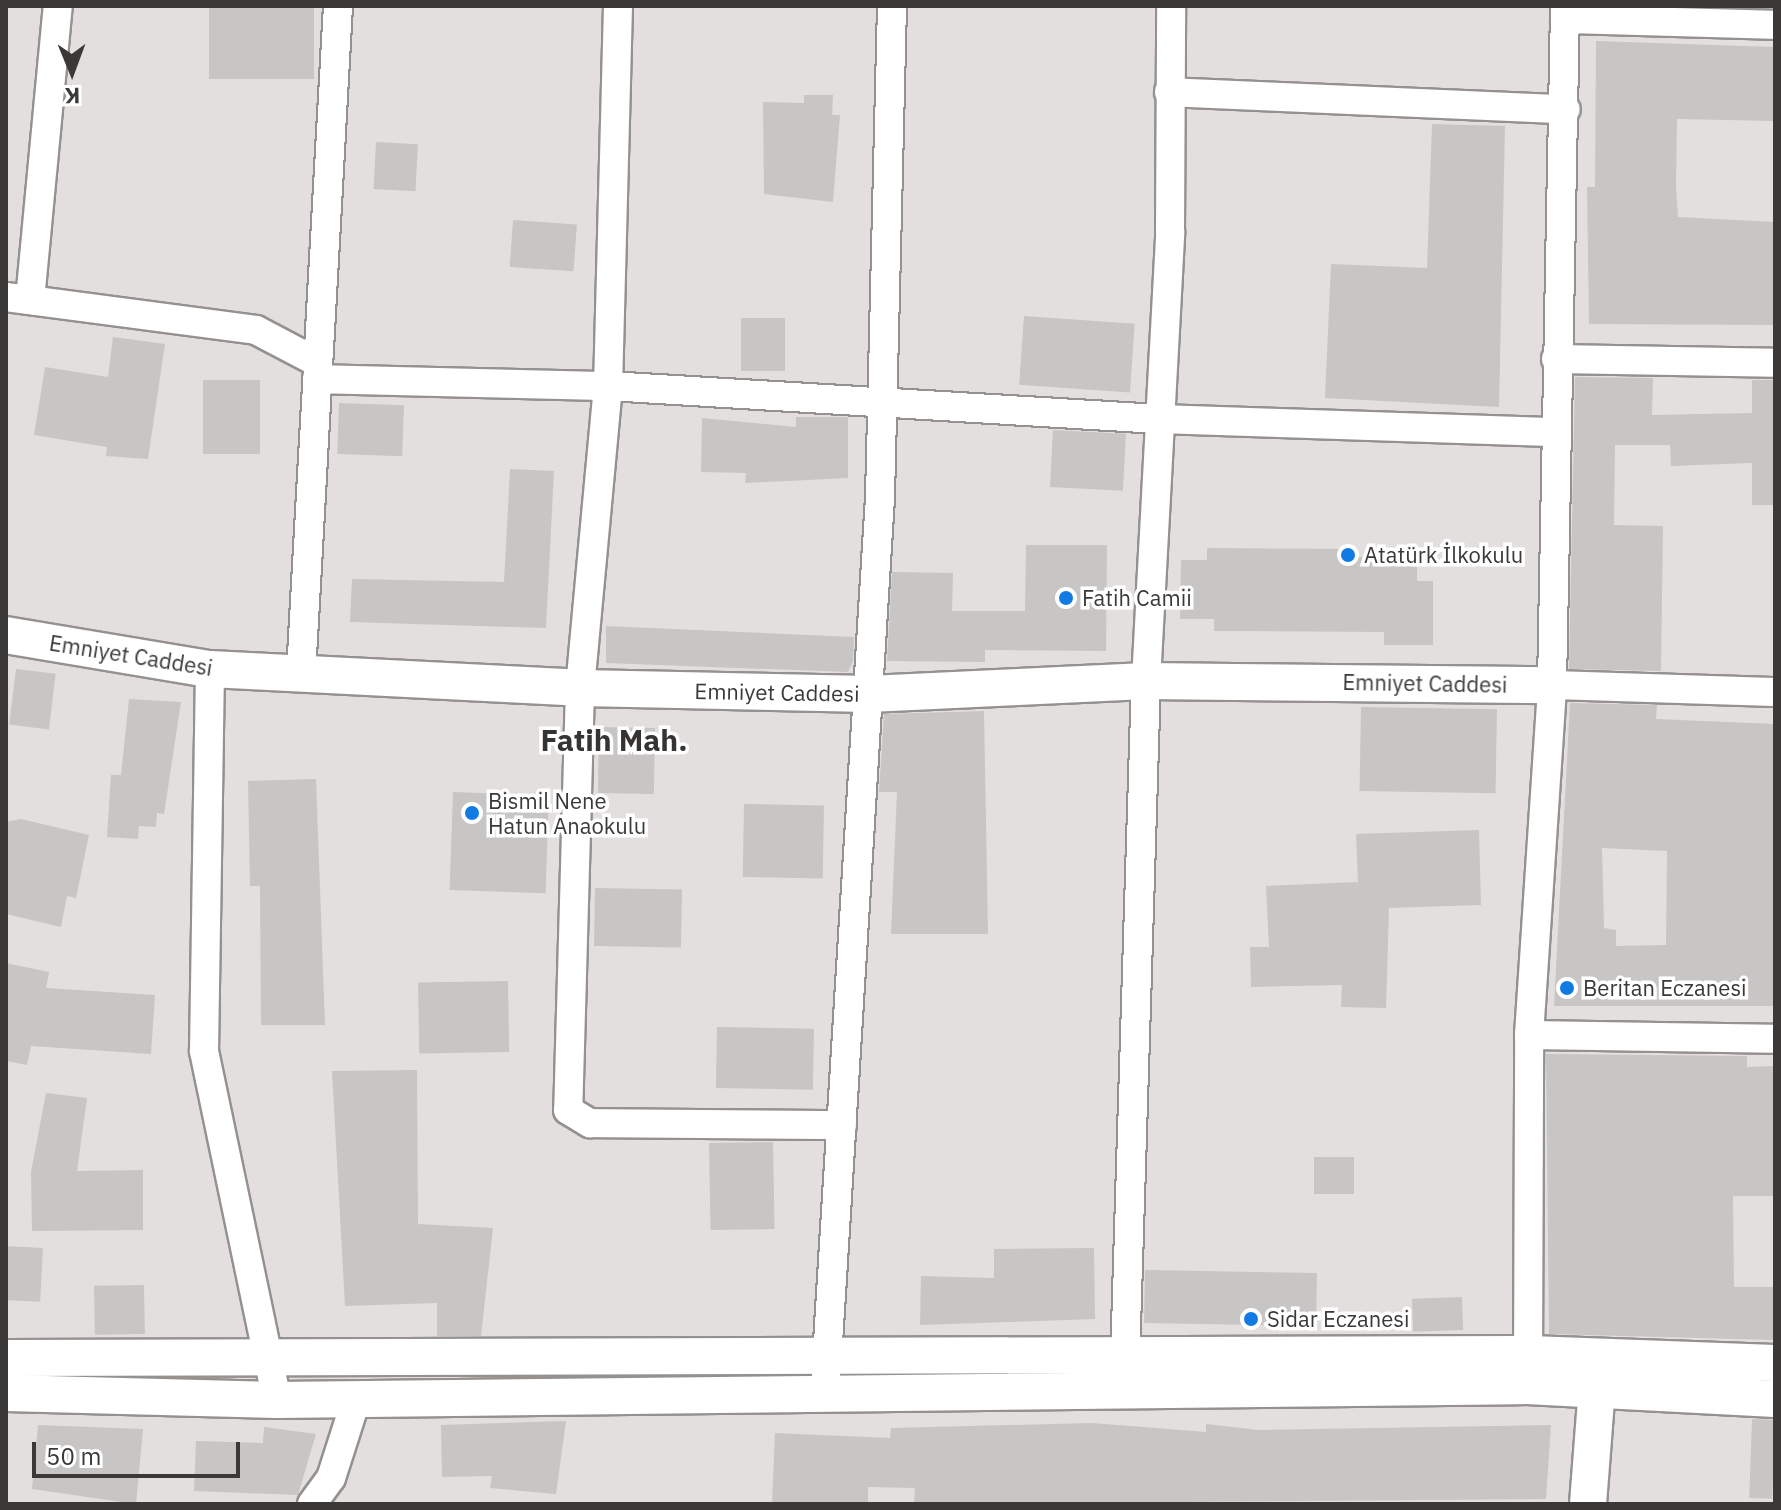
<!DOCTYPE html>
<html>
<head>
<meta charset="utf-8">
<style>
  body { margin:0 }
  #map { position:relative; width:1781px; height:1510px; overflow:hidden; background:#e3dfde; font-family:"IBM Plex Sans",sans-serif }
  div>[style] { position:absolute }
  .building>* { inset:0; background:#c8c5c5; transform-origin:0 0 }
  .roads { filter:drop-shadow(2px 0 #94918f) drop-shadow(-2px 0 #94918f) drop-shadow(0 2px #94918f) drop-shadow(0 -2px #94918f) }
  .minor>* { height:28px; margin:-14px; padding:0 14px; transform-origin:14px; border-radius:14px; background:#fff }
  .tertiary>* { height:36px; margin:-18px; padding:0 18px; transform-origin:18px; border-radius:18px; background:#fff }
  .dots>* { width:22px; height:22px; translate:-50% -50%; box-sizing:border-box; border:4px solid #fff; border-radius:50% }
  span { translate:-50% -50%; white-space:nowrap; text-align:center; line-height:1.15; -webkit-text-stroke:7px #fff; paint-order:stroke }
  .poi-label { font-size:22px; color:#3a3938 }
  .left { translate:0 -50%; text-align:left }
  .street-label { font-size:22px; color:#3a3938 }
  .district-label { font-size:30px; color:#363432; font-weight:700 }
  .frame { position:absolute; inset:0; border:8px solid #3a3938; pointer-events:none }
  .north { position:absolute; left:32px; top:32px; width:80px; height:80px; -webkit-text-stroke:6px #fff; paint-order:stroke; rotate:179deg; font-size:22px; font-weight:700; line-height:32px; text-align:center; color:#3a3938 }
  .north::after { content:''; display:block; margin:auto; width:28px; height:36px; background:#3a3938; clip-path:polygon(50% 0,100% 100%,50% 72%,0 100%) }
  .scale { position:absolute; left:32px; top:1442px; width:208px; height:36px; box-sizing:border-box; border:4px solid #3a3938; border-top:0; padding-left:10px; font-size:24px; line-height:28px; white-space:nowrap; color:#3a3938; -webkit-text-stroke:6px #fff; paint-order:stroke }
</style>
</head>
<body>
<div id="map">
  <div class="building">
    <div style="left:209px;top:6px;width:105px;height:73px"></div>
    <div style="clip-path:polygon(1596px 41px,1775px 47px,1775px 121px,1677px 119px,1676px 186px,1678px 217px,1775px 222px,1775px 325px,1589px 324px,1587px 187px,1595px 187px)"></div>
    <div style="clip-path:polygon(804px 95px,833px 95px,832px 115px,840px 115px,833px 202px,764px 194px,763px 102px,804px 103px)"></div>
    <div style="clip-path:polygon(1432px 124px,1505px 126px,1499px 407px,1325px 398px,1331px 264px,1427px 268px)"></div>
    <div style="left:376px;top:142px;width:42px;height:47px;rotate:3deg"></div>
    <div style="left:513px;top:220px;width:64px;height:47px;rotate:4deg"></div>
    <div style="left:1024px;top:316px;width:111px;height:69px;rotate:4deg"></div>
    <div style="left:785px;top:318px;width:53px;height:44px;rotate:90deg"></div>
    <div style="clip-path:polygon(113px 337px,165px 344px,148px 459px,106px 456px,107px 447px,34px 435px,45px 367px,108px 377px)"></div>
    <div style="clip-path:polygon(1575px 377px,1653px 378px,1652px 415px,1752px 413px,1752px 380px,1775px 380px,1775px 505px,1752px 505px,1752px 463px,1671px 466px,1670px 445px,1615px 445px,1614px 525px,1663px 526px,1661px 671px,1569px 669px)"></div>
    <div style="left:203px;top:380px;width:57px;height:74px"></div>
    <div style="left:339px;top:403px;width:65px;height:51px;rotate:2deg"></div>
    <div style="clip-path:polygon(796px 417px,848px 417px,848px 478px,745px 483px,746px 473px,701px 472px,702px 418px,796px 427px)"></div>
    <div style="left:1053px;top:430px;width:73px;height:57px;rotate:3deg"></div>
    <div style="clip-path:polygon(510px 469px,554px 471px,546px 628px,350px 622px,352px 579px,504px 582px)"></div>
    <div style="clip-path:polygon(1026px 545px,1107px 545px,1106px 651px,985px 650px,985px 662px,887px 661px,892px 572px,953px 573px,952px 611px,1025px 611px)"></div>
    <div style="clip-path:polygon(1207px 548px,1349px 549px,1350px 557px,1417px 558px,1417px 581px,1433px 581px,1433px 645px,1384px 645px,1384px 632px,1214px 631px,1214px 619px,1180px 619px,1181px 560px,1207px 560px)"></div>
    <div style="clip-path:polygon(606px 626px,854px 637px,853px 661px,848px 672px,606px 663px)"></div>
    <div style="left:16px;top:669px;width:40px;height:56px;rotate:7deg"></div>
    <div style="clip-path:polygon(129px 699px,181px 702px,164px 814px,157px 813px,156px 827px,139px 826px,138px 839px,107px 837px,111px 775px,121px 775px)"></div>
    <div style="clip-path:polygon(evenodd,1570px 703px,1657px 705px,1656px 719px,1775px 724px,1775px 1006px,1554px 1006px,1570px 703px,1602px 848px,1667px 851px,1666px 945px,1616px 946px,1616px 930px,1604px 928px,1602px 848px)"></div>
    <div style="left:1361px;top:707px;width:136px;height:84px;rotate:1deg"></div>
    <div style="clip-path:polygon(984px 711px,988px 934px,891px 934px,897px 792px,879px 792px,884px 714px)"></div>
    <div style="left:599px;top:727px;width:56px;height:66px;rotate:1deg"></div>
    <div style="clip-path:polygon(316px 779px,325px 1025px,261px 1025px,260px 886px,250px 886px,248px 781px)"></div>
    <div style="left:453px;top:792px;width:96px;height:98px;rotate:2deg"></div>
    <div style="left:744px;top:804px;width:80px;height:73px;rotate:1deg"></div>
    <div style="clip-path:polygon(21px 819px,89px 835px,76px 898px,67px 896px,61px 927px,6px 914px,6px 822px)"></div>
    <div style="clip-path:polygon(1479px 830px,1481px 905px,1389px 908px,1386px 1008px,1341px 1007px,1342px 985px,1251px 987px,1250px 947px,1269px 947px,1266px 886px,1358px 882px,1356px 834px)"></div>
    <div style="left:595px;top:888px;width:87px;height:58px;rotate:1deg"></div>
    <div style="clip-path:polygon(6px 963px,49px 972px,46px 988px,155px 995px,151px 1054px,31px 1046px,27px 1065px,6px 1061px)"></div>
    <div style="left:508px;top:981px;width:71px;height:90px;rotate:89deg"></div>
    <div style="left:717px;top:1027px;width:97px;height:61px;rotate:1deg"></div>
    <div style="clip-path:polygon(1546px 1054px,1747px 1056px,1747px 1067px,1775px 1066px,1775px 1196px,1733px 1196px,1734px 1287px,1775px 1287px,1775px 1340px,1549px 1334px)"></div>
    <div style="clip-path:polygon(417px 1070px,418px 1224px,493px 1228px,481px 1336px,437px 1336px,437px 1303px,345px 1306px,332px 1071px)"></div>
    <div style="clip-path:polygon(46px 1093px,87px 1098px,77px 1171px,143px 1170px,143px 1230px,32px 1231px,31px 1172px)"></div>
    <div style="left:773px;top:1142px;width:87px;height:64px;rotate:89deg"></div>
    <div style="left:1354px;top:1157px;width:37px;height:40px;rotate:90deg"></div>
    <div style="left:6px;top:1246px;width:37px;height:54px;rotate:3deg"></div>
    <div style="clip-path:polygon(1094px 1248px,1095px 1319px,920px 1325px,921px 1276px,994px 1278px,994px 1249px)"></div>
    <div style="left:1145px;top:1270px;width:172px;height:53px;rotate:1deg"></div>
    <div style="left:144px;top:1285px;width:49px;height:50px;rotate:89deg"></div>
    <div style="left:1462px;top:1297px;width:33px;height:50px;rotate:88deg"></div>
    <div style="left:1752px;top:1419px;width:23px;height:79px;rotate:2deg"></div>
    <div style="clip-path:polygon(566px 1421px,556px 1494px,490px 1488px,492px 1476px,442px 1477px,441px 1425px)"></div>
    <div style="clip-path:polygon(1092px 1423px,1206px 1432px,1206px 1424px,1259px 1430px,1551px 1425px,1546px 1499px,914px 1504px,915px 1488px,868px 1487px,868px 1504px,772px 1504px,775px 1433px,890px 1438px,891px 1428px)"></div>
    <div style="clip-path:polygon(38px 1425px,143px 1429px,136px 1504px,32px 1489px)"></div>
    <div style="clip-path:polygon(264px 1427px,316px 1434px,298px 1495px,194px 1491px,196px 1441px,263px 1443px)"></div>
  </div>
  <div class="roads">
    <div class="minor">
      <div style="left:618px;top:6px;width:380px;rotate:91.5deg"></div>
      <div style="left:608px;top:386px;width:303px;rotate:95.3deg"></div>
      <div style="left:580px;top:688px;width:422px;rotate:91.6deg"></div>
      <div style="left:568px;top:1110px;width:26px;rotate:31deg"></div>
      <div style="left:590px;top:1123px;width:252px;rotate:0.5deg"></div>
      <div style="left:1565px;top:19px;width:210px;rotate:1.6deg"></div>
      <div style="left:1169px;top:92px;width:397px;rotate:2.5deg"></div>
      <div style="left:6px;top:297px;width:252px;rotate:7.5deg"></div>
      <div style="left:256px;top:330px;width:69px;rotate:27.7deg"></div>
      <div style="left:30px;top:300px;width:295px;rotate:-84.6deg"></div>
      <div style="left:1556px;top:359px;width:219px;rotate:1deg"></div>
      <div style="left:317px;top:379px;width:291px;rotate:1.4deg"></div>
      <div style="left:608px;top:386px;width:551px;rotate:3.43deg"></div>
      <div style="left:1158px;top:419px;width:393px;rotate:1.9deg"></div>
      <div style="left:210px;top:669px;width:382px;rotate:90.9deg"></div>
      <div style="left:204px;top:1051px;width:357px;rotate:78.2deg"></div>
      <div style="left:301px;top:674px;width:669px;rotate:-86.83deg"></div>
      <div style="left:1552px;top:685px;width:223px;rotate:1.8deg"></div>
      <div style="left:1529px;top:1035px;width:246px;rotate:0.9deg"></div>
      <div style="left:1125px;top:1360px;width:679px;rotate:-88.23deg"></div>
      <div style="left:1146px;top:681px;width:450px;rotate:-86.9deg"></div>
      <div style="left:1170px;top:232px;width:226px;rotate:-89.7deg"></div>
      <div style="left:1528px;top:1372px;width:337px;rotate:-89.8deg"></div>
      <div style="left:1529px;top:1035px;width:351px;rotate:-86.2deg"></div>
      <div style="left:1552px;top:685px;width:679px;rotate:-88.9deg"></div>
      <div style="left:826px;top:1375px;width:880px;rotate:-86.48deg"></div>
      <div style="left:880px;top:497px;width:491px;rotate:-88.6deg"></div>
      <div style="left:312px;top:1504px;width:32px;rotate:-54deg"></div>
      <div style="left:331px;top:1478px;width:85px;rotate:-72.2deg"></div>
    </div>
    <div class="tertiary">
      <div style="left:6px;top:635px;width:207px;rotate:9.5deg"></div>
      <div style="left:210px;top:669px;width:370px;rotate:2.9deg"></div>
      <div style="left:580px;top:688px;width:289px;rotate:1.2deg"></div>
      <div style="left:869px;top:694px;width:277px;rotate:-2.7deg"></div>
      <div style="left:1146px;top:681px;width:406px;rotate:0.6deg"></div>
      <div style="left:6px;top:1358px;width:1524px;rotate:-0.15deg"></div>
      <div style="left:1530px;top:1354px;width:245px;rotate:2.1deg"></div>
      <div style="left:6px;top:1393px;width:271px;rotate:1.5deg"></div>
      <div style="left:277px;top:1400px;width:1250px;rotate:-0.64deg"></div>
      <div style="left:1527px;top:1386px;width:248px;rotate:3deg"></div>
      <div style="left:1588px;top:1504px;width:116px;rotate:-85.6deg"></div>
    </div>
  </div>
  <div class="dots">
    <div style="left:1348px;top:555px;background:#117be3"></div>
    <div style="left:1066px;top:598px;background:#117be3"></div>
    <div style="left:472px;top:813px;background:#117be3"></div>
    <div style="left:1567px;top:988px;background:#117be3"></div>
    <div style="left:1251px;top:1319px;background:#117be3"></div>
  </div>
  <div class="poi-label">
    <span class="left" style="left:1364px;top:555px">Atatürk İlkokulu</span>
    <span class="left" style="left:1082px;top:598px">Fatih Camii</span>
    <span class="left" style="left:488px;top:813px">Bismil Nene<br>Hatun Anaokulu</span>
    <span class="left" style="left:1583px;top:988px">Beritan Eczanesi</span>
    <span class="left" style="left:1267px;top:1319px">Sidar Eczanesi</span>
  </div>
  <div class="street-label">
    <span style="left:131px;top:655px;rotate:9deg">Emniyet Caddesi</span>
    <span style="left:1425px;top:683px;rotate:1deg">Emniyet Caddesi</span>
    <span style="left:777px;top:692px;rotate:1deg">Emniyet Caddesi</span>
  </div>
  <div class="district-label">
    <span style="left:614px;top:740px">Fatih Mah.</span>
  </div>
  <div class="frame"></div>
  <div class="north">K</div>
  <div class="scale">50 m</div>
</div>
</body>
</html>
